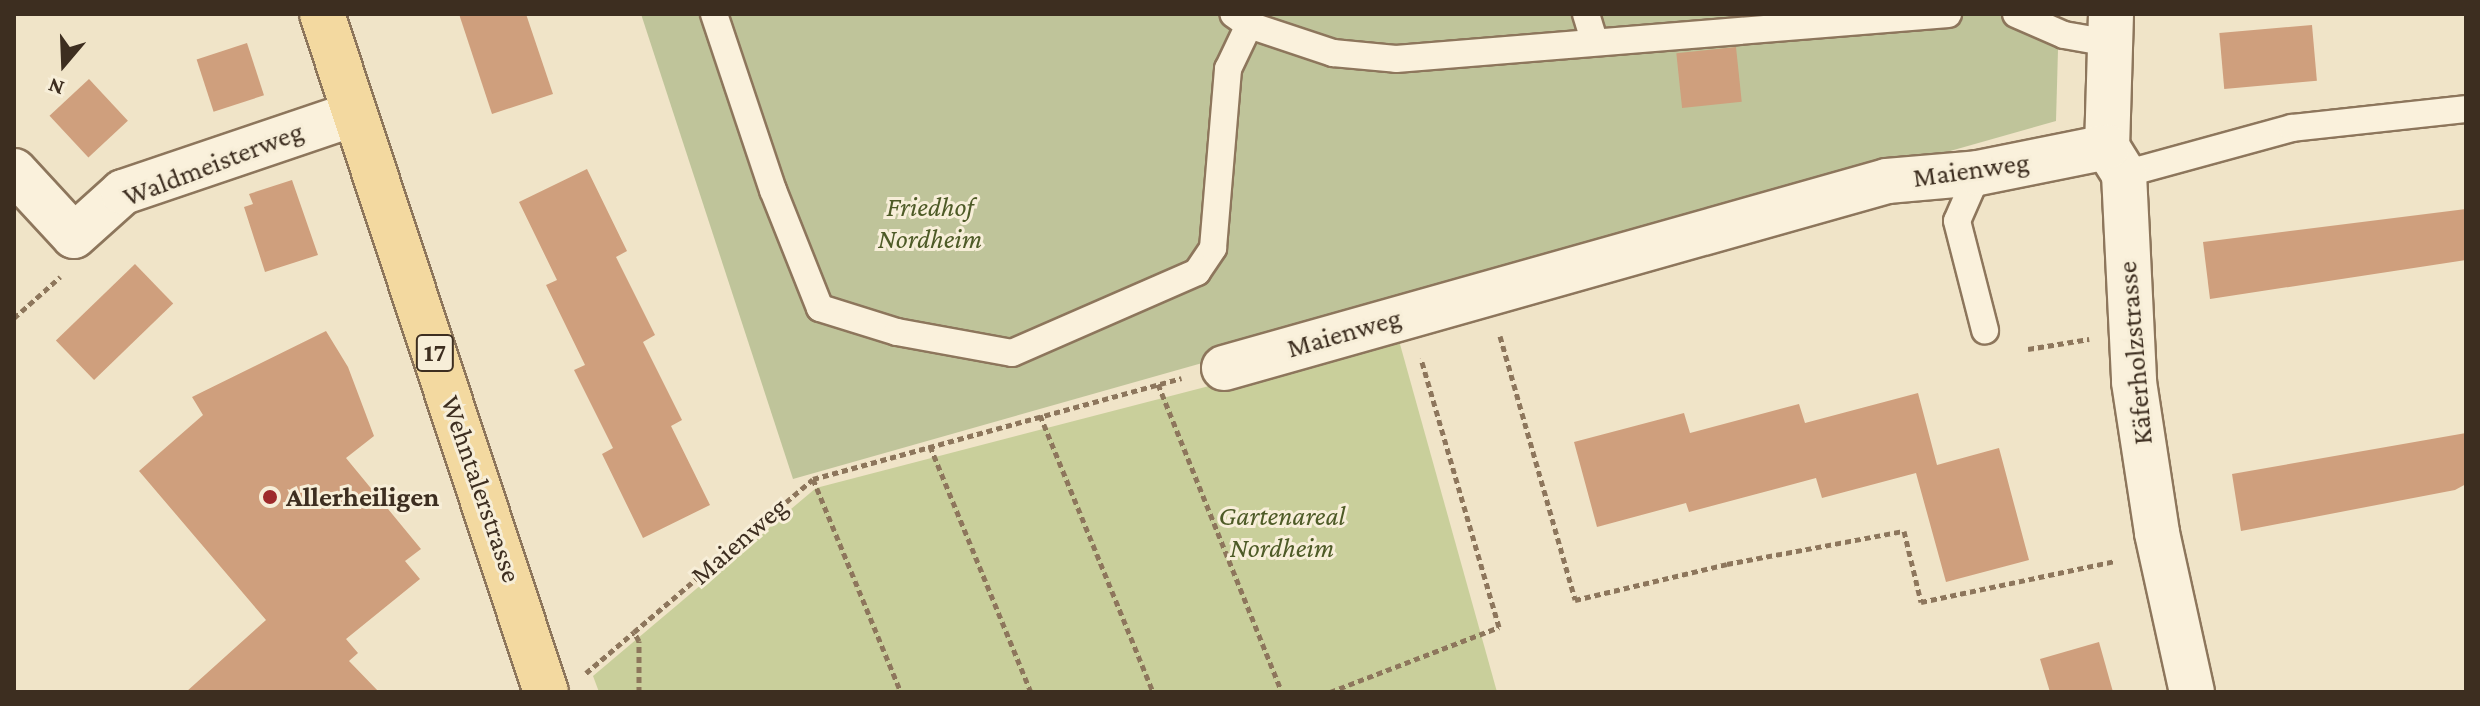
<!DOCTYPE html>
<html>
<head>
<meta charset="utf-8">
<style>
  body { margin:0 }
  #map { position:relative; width:2480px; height:706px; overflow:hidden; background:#f0e4c8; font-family:"Crimson Pro",serif }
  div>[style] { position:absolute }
  .green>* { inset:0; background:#c9cf9b }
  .cemetery>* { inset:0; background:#bfc49a }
  .building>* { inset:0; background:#cf9f7d; transform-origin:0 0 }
  .path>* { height:5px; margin-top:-2.5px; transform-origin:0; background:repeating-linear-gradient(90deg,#8d765c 0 6px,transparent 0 10px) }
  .roads { filter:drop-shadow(2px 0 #8d765c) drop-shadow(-2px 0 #8d765c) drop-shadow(0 2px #8d765c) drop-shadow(0 -2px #8d765c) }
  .service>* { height:26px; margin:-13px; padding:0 13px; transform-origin:13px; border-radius:13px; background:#faf1dc }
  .minor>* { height:44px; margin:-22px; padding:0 22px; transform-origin:22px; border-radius:22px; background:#faf1dc }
  .primary>* { height:44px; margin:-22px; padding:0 22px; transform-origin:22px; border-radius:22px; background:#f3d9a0 }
  .dots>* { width:22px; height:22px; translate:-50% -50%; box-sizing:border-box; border:4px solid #f7eed8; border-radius:50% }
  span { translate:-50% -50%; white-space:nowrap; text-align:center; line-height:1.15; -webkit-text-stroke:6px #f7eed8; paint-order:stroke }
  .shield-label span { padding:2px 6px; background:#f7eed8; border:2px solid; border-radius:6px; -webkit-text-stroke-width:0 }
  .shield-label { font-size:26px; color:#3d2e20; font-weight:700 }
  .street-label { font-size:28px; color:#3d2e20 }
  .park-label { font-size:28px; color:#4d5a26; font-style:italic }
  .poi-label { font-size:28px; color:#3d2e20; font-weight:700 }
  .left { translate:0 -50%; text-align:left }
  .frame { position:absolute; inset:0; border:16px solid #3d2e20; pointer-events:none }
  .north { position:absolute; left:24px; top:24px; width:80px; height:80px; -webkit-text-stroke:6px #f7eed8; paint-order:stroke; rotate:199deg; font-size:22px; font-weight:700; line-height:32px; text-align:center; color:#3d2e20 }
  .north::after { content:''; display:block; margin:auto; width:28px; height:36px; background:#3d2e20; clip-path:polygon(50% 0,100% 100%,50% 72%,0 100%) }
</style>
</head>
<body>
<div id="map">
  <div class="green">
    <div style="clip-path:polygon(1398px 337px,1497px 692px,599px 692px,593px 676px,816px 488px)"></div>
  </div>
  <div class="cemetery">
    <div style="clip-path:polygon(641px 14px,2059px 14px,2056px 121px,793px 479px)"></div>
  </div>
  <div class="building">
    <div style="clip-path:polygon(459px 14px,526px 14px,553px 94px,492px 114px)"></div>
    <div style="left:2312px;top:25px;width:56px;height:93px;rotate:85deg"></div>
    <div style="left:247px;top:43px;width:55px;height:53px;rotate:72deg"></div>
    <div style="left:1736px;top:47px;width:55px;height:60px;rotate:84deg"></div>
    <div style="left:89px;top:79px;width:57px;height:54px;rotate:47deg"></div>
    <div style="clip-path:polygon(587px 169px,627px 251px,616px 257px,655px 335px,643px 342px,682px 420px,671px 426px,710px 505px,643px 538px,602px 454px,613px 448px,574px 370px,585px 365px,546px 285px,557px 280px,519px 202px)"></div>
    <div style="clip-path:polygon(292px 180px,318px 255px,265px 272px,244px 207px,253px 204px,249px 194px)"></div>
    <div style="clip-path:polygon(2466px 209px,2466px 260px,2210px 299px,2203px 242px)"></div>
    <div style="left:135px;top:264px;width:55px;height:110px;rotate:46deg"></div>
    <div style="clip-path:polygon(326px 331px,348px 367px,374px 436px,346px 458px,421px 549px,405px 561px,420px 579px,346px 639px,358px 653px,349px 661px,379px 692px,186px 692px,266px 620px,139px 471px,203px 415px,192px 397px)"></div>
    <div style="clip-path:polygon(1918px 393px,1937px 465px,1999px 448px,2029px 560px,1946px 582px,1916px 473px,1822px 498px,1816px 478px,1689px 512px,1686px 503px,1597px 527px,1574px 442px,1684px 413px,1690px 433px,1799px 404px,1805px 423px)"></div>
    <div style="clip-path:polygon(2466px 433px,2466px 484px,2455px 490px,2241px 531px,2232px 474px)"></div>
    <div style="clip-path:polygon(2099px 642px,2113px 692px,2050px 692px,2040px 659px)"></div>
  </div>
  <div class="path">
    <div style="left:14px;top:318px;width:62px;rotate:-41.7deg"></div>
    <div style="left:1500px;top:336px;width:274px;rotate:74.1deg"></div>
    <div style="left:1575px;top:600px;width:156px;rotate:-13.3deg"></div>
    <div style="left:1727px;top:564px;width:180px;rotate:-10.6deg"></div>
    <div style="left:1904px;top:531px;width:73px;rotate:76.5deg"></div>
    <div style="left:1921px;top:602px;width:198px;rotate:-11.9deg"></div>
    <div style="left:2028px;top:349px;width:62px;rotate:-9.3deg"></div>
    <div style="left:1158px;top:384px;width:332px;rotate:68.1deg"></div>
    <div style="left:1040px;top:415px;width:299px;rotate:67.8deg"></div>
    <div style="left:930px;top:446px;width:266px;rotate:67.7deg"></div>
    <div style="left:813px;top:479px;width:230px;rotate:67.6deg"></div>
    <div style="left:586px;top:673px;width:63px;rotate:-40.5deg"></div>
    <div style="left:639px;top:692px;width:51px;rotate:-90deg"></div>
    <div style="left:639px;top:641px;width:10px;rotate:-119deg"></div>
    <div style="left:634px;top:632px;width:235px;rotate:-40.5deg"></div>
    <div style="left:813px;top:479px;width:382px;rotate:-15.3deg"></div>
    <div style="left:1330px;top:692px;width:181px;rotate:-21deg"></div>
    <div style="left:1499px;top:627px;width:280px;rotate:-106.2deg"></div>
  </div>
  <div class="roads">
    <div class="service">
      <div style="left:714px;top:14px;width:186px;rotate:71.5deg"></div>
      <div style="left:773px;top:190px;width:127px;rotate:68.3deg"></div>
      <div style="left:820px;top:308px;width:81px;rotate:17.3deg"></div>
      <div style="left:897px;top:332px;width:117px;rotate:10.3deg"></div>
      <div style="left:1012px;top:353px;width:202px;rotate:-23.6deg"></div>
      <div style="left:1197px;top:272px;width:29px;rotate:-56deg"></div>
      <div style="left:1213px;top:248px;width:180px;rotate:-85.2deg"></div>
      <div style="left:1228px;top:69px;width:49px;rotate:-64.5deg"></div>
      <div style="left:1249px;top:25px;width:19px;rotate:-145deg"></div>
      <div style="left:1586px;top:14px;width:28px;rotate:73deg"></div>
      <div style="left:2016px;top:14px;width:52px;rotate:23.6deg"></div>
      <div style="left:2064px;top:35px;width:47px;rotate:9.9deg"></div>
      <div style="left:1249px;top:25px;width:89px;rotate:18.4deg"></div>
      <div style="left:1333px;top:53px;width:63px;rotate:5.4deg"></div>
      <div style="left:1396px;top:59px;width:554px;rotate:-4.66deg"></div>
      <div style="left:1978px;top:173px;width:52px;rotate:113.6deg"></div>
      <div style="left:1957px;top:221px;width:113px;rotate:75.6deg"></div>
      <div style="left:2124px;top:174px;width:174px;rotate:-15.3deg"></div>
      <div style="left:2292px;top:128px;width:175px;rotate:-6.2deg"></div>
    </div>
    <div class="minor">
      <div style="left:2111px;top:14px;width:133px;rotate:91.7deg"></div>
      <div style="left:2107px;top:147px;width:32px;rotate:58deg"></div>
      <div style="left:2124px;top:174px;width:208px;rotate:87.2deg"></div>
      <div style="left:2134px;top:382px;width:153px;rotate:81.3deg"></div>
      <div style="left:2157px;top:533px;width:163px;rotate:77.6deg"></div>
      <div style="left:14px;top:171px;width:88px;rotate:47.3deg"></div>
      <div style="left:74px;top:236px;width:66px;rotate:-41.9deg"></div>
      <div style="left:123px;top:192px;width:244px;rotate:-18.7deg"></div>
      <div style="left:1224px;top:368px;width:689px;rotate:-15.75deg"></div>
      <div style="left:1887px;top:181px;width:91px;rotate:-5deg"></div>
      <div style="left:1978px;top:173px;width:132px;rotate:-11.4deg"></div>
    </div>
    <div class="primary">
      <div style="left:322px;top:14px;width:714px;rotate:71.72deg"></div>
    </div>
  </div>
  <div class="dots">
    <div style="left:270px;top:497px;background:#9e2a2b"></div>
  </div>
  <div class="shield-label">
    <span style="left:435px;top:353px">17</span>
  </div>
  <div class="street-label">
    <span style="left:213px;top:164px;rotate:-21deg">Waldmeisterweg</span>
    <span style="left:1971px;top:170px;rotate:-8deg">Maienweg</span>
    <span style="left:1344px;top:333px;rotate:-16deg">Maienweg</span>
    <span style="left:2135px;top:353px;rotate:-95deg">Käferholzstrasse</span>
    <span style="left:481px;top:489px;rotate:71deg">Wehntalerstrasse</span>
    <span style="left:739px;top:541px;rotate:-41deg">Maienweg</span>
  </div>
  <div class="park-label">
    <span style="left:930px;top:223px">Friedhof<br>Nordheim</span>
    <span style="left:1282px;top:532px">Gartenareal<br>Nordheim</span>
  </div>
  <div class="poi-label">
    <span class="left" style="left:286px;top:497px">Allerheiligen</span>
  </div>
  <div class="frame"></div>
  <div class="north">N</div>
</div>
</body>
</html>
